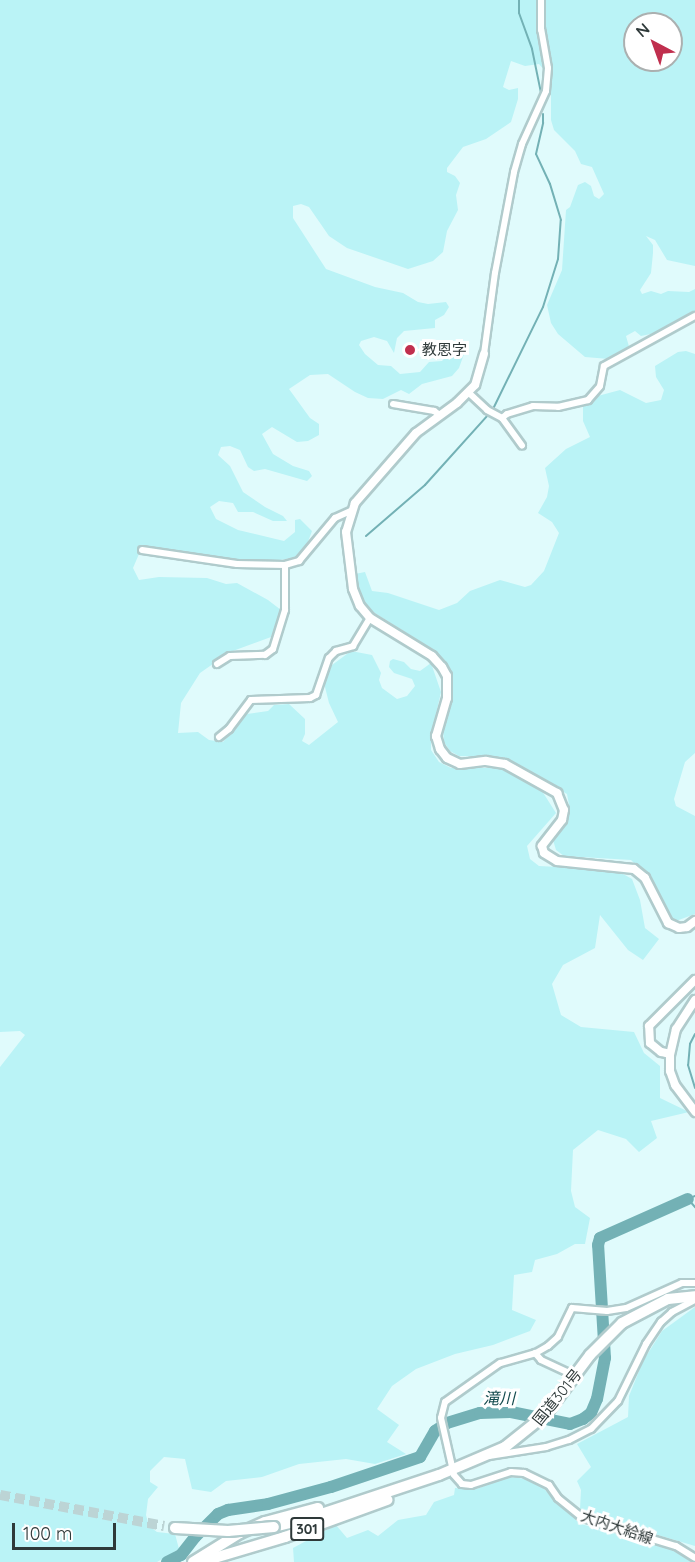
<!DOCTYPE html>
<html>
<head>
<meta charset="utf-8">
<style>
  body { margin:0 }
  #map { position:relative; width:695px; height:1562px; overflow:hidden; background:#e0fbfc; font-family:Quicksand,"Noto Sans JP",sans-serif }
  div>[style] { position:absolute }
  .green>* { inset:0; background:#baf3f6 }
  .stream>* { height:2px; margin:-1px; padding:0 1px; transform-origin:1px; border-radius:1px; background:#73b1b5 }
  .river>* { height:12px; margin:-6px; padding:0 6px; transform-origin:6px; border-radius:6px; background:#73b1b5 }
  .highway-tunnel>* { height:10px; margin-top:-5px; transform-origin:0; background:repeating-linear-gradient(90deg,#bcd4d5 0 10px,transparent 0 15px) }
  .roads { filter:drop-shadow(2px 0 #b0cbcc) drop-shadow(-2px 0 #b0cbcc) drop-shadow(0 2px #b0cbcc) drop-shadow(0 -2px #b0cbcc) }
  .street>* { height:6px; margin:-3px; padding:0 3px; transform-origin:3px; border-radius:3px; background:#fff }
  .secondary>* { height:8px; margin:-4px; padding:0 4px; transform-origin:4px; border-radius:4px; background:#fff }
  .highway>* { height:10px; margin:-5px; padding:0 5px; transform-origin:5px; border-radius:5px; background:#fff }
  .bridges { filter:drop-shadow(2px 0 #b0cbcc) drop-shadow(-2px 0 #b0cbcc) drop-shadow(0 2px #b0cbcc) drop-shadow(0 -2px #b0cbcc) }
  .highway-bridge>* { height:10px; margin:-5px; padding:0 5px; transform-origin:5px; border-radius:5px; background:#fff }
  .dots>* { width:16px; height:16px; translate:-50% -50%; box-sizing:border-box; border:3px solid #fff; border-radius:50% }
  span { translate:-50% -50%; white-space:nowrap; text-align:center; line-height:1.15; -webkit-text-stroke:6px #fff; paint-order:stroke }
  .shield-label span { padding:2px 4px; background:#fff; border:2px solid; border-radius:4px; -webkit-text-stroke-width:0 }
  .shield-label { font-size:14px; color:#2e3939; font-weight:700 }
  .poi-label { font-size:15px; color:#2e3939 }
  .left { translate:0 -50%; text-align:left }
  .street-label { font-size:15px; color:#2e3939 }
  .water-label { font-size:16px; color:#134b4e; font-style:italic }
  .north { position:absolute; left:623px; top:12px; width:60px; height:60px; box-sizing:border-box; background:#fff; border:2px solid #abb0b0; border-radius:50%; rotate:319deg; font-size:16px; font-weight:700; line-height:24px; text-align:center; color:#2e3939 }
  .north::after { content:''; display:block; margin:auto; width:21px; height:27px; background:#c02f4e; clip-path:polygon(50% 0,100% 100%,50% 72%,0 100%) }
  .scale { position:absolute; left:12px; top:1523px; width:104px; height:27px; box-sizing:border-box; border:3px solid #2e3939; border-top:0; padding-left:8px; font-size:18px; line-height:21px; white-space:nowrap; color:#2e3939; -webkit-text-stroke:4px #fff; paint-order:stroke }
</style>
</head>
<body>
<div id="map">
  <div class="green">
    <div style="clip-path:polygon(evenodd,0 0,695px 0,695px 266px,667px 260px,655px 240px,646px 236px,653px 245px,653px 253px,651px 273px,640px 290px,642px 294px,651px 291px,661px 294px,668px 291px,689px 292px,695px 289px,695px 313px,665px 331px,641px 336px,635px 331px,626px 336px,630px 350px,609px 359px,585px 357px,558px 334px,551px 323px,547px 305px,562px 270px,566px 210px,570px 207px,578px 185px,585px 182px,591px 186px,594px 196px,599px 199px,604px 194px,592px 167px,581px 164px,575px 151px,554px 130px,551px 120px,551px 78px,539px 64px,525px 66px,511px 61px,503px 87px,509px 90px,518px 88px,518px 99px,511px 122px,486px 139px,463px 147px,447px 168px,447px 172px,455px 176px,460px 183px,456px 195px,458px 210px,447px 231px,443px 252px,433px 261px,408px 269px,347px 248px,329px 236px,309px 207px,301px 204px,293px 206px,293px 218px,326px 269px,375px 287px,403px 293px,418px 302px,428px 304px,446px 302px,449px 307px,444px 315px,435px 320px,435px 328px,404px 331px,397px 338px,394px 353px,387px 341px,374px 337px,361px 341px,359px 345px,365px 354px,378px 365px,391px 366px,400px 374px,420px 372px,429px 362px,442px 361px,451px 351px,460px 349px,464px 354px,459px 368px,452px 376px,422px 384px,409px 394px,401px 390px,383px 399px,368px 398px,355px 392px,328px 374px,310px 375px,289px 389px,310px 418px,319px 424px,319px 435px,308px 441px,297px 442px,272px 427px,262px 434px,273px 454px,293px 466px,309px 471px,312px 476px,307px 481px,265px 469px,254px 471px,248px 467px,240px 450px,230px 446px,221px 447px,218px 455px,230px 466px,243px 492px,265px 507px,283px 516px,287px 521px,273px 521px,253px 512px,238px 512px,233px 503px,219px 501px,210px 507px,216px 519px,238px 530px,284px 541px,295px 532px,295px 520px,300px 519px,312px 531px,306px 547px,297px 557px,269px 562px,204px 557px,142px 547px,133px 568px,139px 580px,159px 577px,207px 578px,226px 584px,237px 583px,268px 600px,281px 610px,271px 637px,230px 652px,200px 673px,181px 703px,178px 733px,198px 732px,209px 740px,223px 742px,247px 714px,268px 711px,274px 705px,289px 704px,305px 719px,305px 734px,302px 741px,309px 745px,338px 722px,329px 703px,324px 683px,328px 668px,351px 651px,372px 655px,381px 673px,379px 680px,382px 688px,397px 699px,407px 696px,415px 686px,412px 679px,394px 673px,389px 667px,390px 661px,393px 659px,404px 662px,411px 669px,420px 671px,431px 663px,441px 692px,431px 737px,431px 750px,439px 762px,451px 768px,503px 768px,542px 791px,556px 813px,527px 846px,530px 859px,539px 866px,616px 870px,632px 879px,640px 900px,645px 928px,659px 939px,643px 960px,628px 950px,600px 915px,595px 948px,563px 965px,552px 984px,561px 1015px,581px 1027px,634px 1032px,644px 1053px,660px 1066px,660px 1098px,689px 1112px,651px 1121px,657px 1138px,639px 1152px,626px 1139px,598px 1130px,573px 1150px,571px 1191px,575px 1207px,590px 1218px,585px 1244px,575px 1244px,557px 1254px,535px 1260px,532px 1272px,514px 1275px,512px 1310px,536px 1320px,530px 1331px,493px 1345px,455px 1354px,416px 1369px,392px 1386px,377px 1409px,399px 1425px,387px 1442px,406px 1454px,375px 1464px,346px 1459px,299px 1464px,262px 1477px,226px 1481px,211px 1492px,192px 1489px,185px 1459px,164px 1457px,150px 1471px,150px 1482px,158px 1487px,148px 1499px,146px 1515px,149px 1526px,157px 1532px,175px 1534px,179px 1549px,157px 1562px,0 1562px,0 1067px,25px 1035px,20px 1031px,0 1032px,0 0,635px 24px,671px 24px,671px 60px,635px 60px,635px 24px)"></div>
    <div style="clip-path:polygon(686px 351px,695px 354px,695px 753px,685px 762px,674px 799px,676px 806px,695px 816px,695px 914px,676px 921px,667px 914px,650px 879px,631px 860px,564px 856px,556px 850px,553px 840px,568px 819px,570px 810px,567px 794px,503px 757px,459px 756px,450px 751px,444px 742px,443px 731px,452px 676px,445px 661px,429px 647px,370px 610px,357px 589px,355px 574px,365px 572px,372px 591px,388px 593px,439px 610px,457px 603px,470px 591px,500px 580px,525px 587px,531px 585px,544px 571px,559px 533px,552px 522px,538px 513px,547px 497px,549px 486px,545px 468px,566px 449px,590px 437px,583px 421px,583px 407px,594px 397px,620px 390px,646px 403px,661px 400px,664px 390px,656px 377px,655px 366px,678px 352px)"></div>
    <div style="clip-path:polygon(695px 1307px,695px 1546px,594px 1516px,580px 1509px,581px 1490px,577px 1481px,591px 1467px,577px 1444px,628px 1417px,629px 1396px,643px 1361px,662px 1331px)"></div>
    <div style="clip-path:polygon(510px 1477px,528px 1479px,540px 1485px,581px 1524px,674px 1550px,692px 1562px,294px 1562px,293px 1548px,336px 1525px,347px 1538px,368px 1530px,378px 1536px,398px 1520px,426px 1515px,434px 1502px,454px 1495px,455px 1488px,476px 1489px)"></div>
  </div>
  <div class="stream">
    <div style="left:519px;top:0;width:13px;rotate:90deg"></div>
    <div style="left:519px;top:13px;width:38px;rotate:70deg"></div>
    <div style="left:532px;top:49px;width:45px;rotate:78.4deg"></div>
    <div style="left:494px;top:407px;width:111px;rotate:-63.9deg"></div>
    <div style="left:543px;top:307px;width:50px;rotate:-72.6deg"></div>
    <div style="left:558px;top:259px;width:39px;rotate:-86deg"></div>
    <div style="left:561px;top:220px;width:38px;rotate:-107deg"></div>
    <div style="left:550px;top:184px;width:33px;rotate:-115deg"></div>
    <div style="left:536px;top:154px;width:32px;rotate:-77deg"></div>
    <div style="left:543px;top:123px;width:9px;rotate:-90deg"></div>
    <div style="left:366px;top:536px;width:78px;rotate:-40.8deg"></div>
    <div style="left:425px;top:485px;width:96px;rotate:-48deg"></div>
    <div style="left:695px;top:1034px;width:11px;rotate:117deg"></div>
    <div style="left:690px;top:1044px;width:21px;rotate:95deg"></div>
    <div style="left:688px;top:1065px;width:24px;rotate:73deg"></div>
    <div style="left:695px;top:1196px;width:8px;rotate:157deg"></div>
    <div style="left:688px;top:1199px;width:11px;rotate:49deg"></div>
  </div>
  <div class="river">
    <div style="left:167px;top:1562px;width:16px;rotate:-27deg"></div>
    <div style="left:181px;top:1555px;width:23px;rotate:-52deg"></div>
    <div style="left:195px;top:1537px;width:33px;rotate:-45deg"></div>
    <div style="left:218px;top:1514px;width:11px;rotate:-22deg"></div>
    <div style="left:228px;top:1510px;width:40px;rotate:-8.5deg"></div>
    <div style="left:268px;top:1504px;width:65px;rotate:-15.1deg"></div>
    <div style="left:331px;top:1487px;width:94px;rotate:-18.6deg"></div>
    <div style="left:420px;top:1457px;width:30px;rotate:-60deg"></div>
    <div style="left:435px;top:1431px;width:14px;rotate:-34deg"></div>
    <div style="left:447px;top:1423px;width:34px;rotate:-17deg"></div>
    <div style="left:480px;top:1413px;width:31px;rotate:-2deg"></div>
    <div style="left:511px;top:1412px;width:60px;rotate:11.5deg"></div>
    <div style="left:570px;top:1424px;width:14px;rotate:-21deg"></div>
    <div style="left:583px;top:1419px;width:10px;rotate:-37deg"></div>
    <div style="left:591px;top:1413px;width:15px;rotate:-67deg"></div>
    <div style="left:597px;top:1399px;width:42px;rotate:-79deg"></div>
    <div style="left:605px;top:1358px;width:113px;rotate:-93.5deg"></div>
    <div style="left:598px;top:1245px;width:7px;rotate:-74deg"></div>
    <div style="left:600px;top:1238px;width:96px;rotate:-23.9deg"></div>
  </div>
  <div class="highway-tunnel">
    <div style="left:0;top:1495px;width:167px;rotate:10.7deg"></div>
  </div>
  <div class="roads">
    <div class="street">
      <div style="left:484px;top:354px;width:82px;rotate:-82.3deg"></div>
      <div style="left:495px;top:273px;width:103px;rotate:-79.3deg"></div>
      <div style="left:514px;top:172px;width:29px;rotate:-74deg"></div>
      <div style="left:522px;top:144px;width:58px;rotate:-65.6deg"></div>
      <div style="left:546px;top:91px;width:23px;rotate:-85deg"></div>
      <div style="left:548px;top:68px;width:39px;rotate:-100deg"></div>
      <div style="left:541px;top:30px;width:30px;rotate:-90deg"></div>
      <div style="left:468px;top:392px;width:26px;rotate:43deg"></div>
      <div style="left:487px;top:410px;width:17px;rotate:28deg"></div>
      <div style="left:502px;top:418px;width:34px;rotate:54deg"></div>
      <div style="left:393px;top:404px;width:42px;rotate:9.7deg"></div>
      <div style="left:434px;top:411px;width:7px;rotate:34deg"></div>
      <div style="left:502px;top:418px;width:6px;rotate:-39deg"></div>
      <div style="left:507px;top:414px;width:27px;rotate:-17deg"></div>
      <div style="left:533px;top:406px;width:25px;rotate:2deg"></div>
      <div style="left:558px;top:407px;width:31px;rotate:-13deg"></div>
      <div style="left:588px;top:400px;width:18px;rotate:-49deg"></div>
      <div style="left:600px;top:386px;width:20px;rotate:-79deg"></div>
      <div style="left:604px;top:366px;width:104px;rotate:-28.8deg"></div>
      <div style="left:142px;top:550px;width:96px;rotate:8.4deg"></div>
      <div style="left:237px;top:564px;width:48px;rotate:1.2deg"></div>
      <div style="left:285px;top:565px;width:15px;rotate:-16deg"></div>
      <div style="left:299px;top:561px;width:56px;rotate:-50.1deg"></div>
      <div style="left:335px;top:518px;width:17px;rotate:-24deg"></div>
      <div style="left:217px;top:664px;width:15px;rotate:-32deg"></div>
      <div style="left:230px;top:656px;width:35px;rotate:-2deg"></div>
      <div style="left:265px;top:655px;width:10px;rotate:-37deg"></div>
      <div style="left:273px;top:649px;width:41px;rotate:-72.9deg"></div>
      <div style="left:285px;top:610px;width:45px;rotate:-90deg"></div>
      <div style="left:219px;top:737px;width:13px;rotate:-39deg"></div>
      <div style="left:229px;top:729px;width:36px;rotate:-53deg"></div>
      <div style="left:251px;top:700px;width:59px;rotate:-1.9deg"></div>
      <div style="left:310px;top:698px;width:7px;rotate:-27deg"></div>
      <div style="left:316px;top:695px;width:39px;rotate:-71deg"></div>
      <div style="left:329px;top:658px;width:10px;rotate:-45deg"></div>
      <div style="left:336px;top:651px;width:18px;rotate:-16deg"></div>
      <div style="left:353px;top:646px;width:33px;rotate:-59deg"></div>
      <div style="left:695px;top:1283px;width:13px;rotate:180deg"></div>
      <div style="left:682px;top:1283px;width:61px;rotate:155.9deg"></div>
      <div style="left:626px;top:1308px;width:19px;rotate:171deg"></div>
      <div style="left:607px;top:1311px;width:35px;rotate:-175deg"></div>
      <div style="left:572px;top:1308px;width:32px;rotate:116deg"></div>
      <div style="left:558px;top:1337px;width:13px;rotate:138deg"></div>
      <div style="left:548px;top:1346px;width:14px;rotate:150deg"></div>
      <div style="left:536px;top:1353px;width:37px;rotate:164deg"></div>
      <div style="left:500px;top:1363px;width:67px;rotate:144.7deg"></div>
      <div style="left:445px;top:1402px;width:16px;rotate:104deg"></div>
      <div style="left:441px;top:1418px;width:58px;rotate:77.2deg"></div>
      <div style="left:454px;top:1475px;width:12px;rotate:48deg"></div>
      <div style="left:462px;top:1484px;width:9px;rotate:6deg"></div>
      <div style="left:471px;top:1485px;width:42px;rotate:-18deg"></div>
      <div style="left:511px;top:1472px;width:13px;rotate:4deg"></div>
      <div style="left:524px;top:1473px;width:28px;rotate:26deg"></div>
      <div style="left:549px;top:1485px;width:16px;rotate:55deg"></div>
      <div style="left:558px;top:1498px;width:32px;rotate:39deg"></div>
      <div style="left:583px;top:1518px;width:97px;rotate:16.8deg"></div>
      <div style="left:676px;top:1546px;width:22px;rotate:32deg"></div>
      <div style="left:535px;top:1353px;width:9px;rotate:49deg"></div>
      <div style="left:541px;top:1360px;width:38px;rotate:25deg"></div>
      <div style="left:489px;top:1456px;width:58px;rotate:-9deg"></div>
      <div style="left:546px;top:1447px;width:24px;rotate:-17deg"></div>
      <div style="left:569px;top:1440px;width:25px;rotate:-27deg"></div>
      <div style="left:591px;top:1429px;width:39px;rotate:-46deg"></div>
      <div style="left:618px;top:1401px;width:64px;rotate:-63.8deg"></div>
      <div style="left:646px;top:1344px;width:27px;rotate:-56deg"></div>
      <div style="left:661px;top:1322px;width:15px;rotate:-42deg"></div>
      <div style="left:672px;top:1312px;width:26px;rotate:-28deg"></div>
    </div>
    <div class="secondary">
      <div style="left:484px;top:354px;width:32px;rotate:106deg"></div>
      <div style="left:475px;top:385px;width:25px;rotate:135deg"></div>
      <div style="left:457px;top:403px;width:51px;rotate:143.8deg"></div>
      <div style="left:416px;top:433px;width:93px;rotate:131.1deg"></div>
      <div style="left:355px;top:503px;width:30px;rotate:107deg"></div>
      <div style="left:346px;top:532px;width:57px;rotate:83deg"></div>
      <div style="left:353px;top:589px;width:18px;rotate:68deg"></div>
      <div style="left:360px;top:606px;width:16px;rotate:50deg"></div>
      <div style="left:370px;top:618px;width:73px;rotate:31.5deg"></div>
      <div style="left:432px;top:656px;width:15px;rotate:48deg"></div>
      <div style="left:442px;top:667px;width:10px;rotate:61deg"></div>
      <div style="left:447px;top:676px;width:22px;rotate:90deg"></div>
      <div style="left:447px;top:698px;width:40px;rotate:106deg"></div>
      <div style="left:436px;top:736px;width:14px;rotate:73deg"></div>
      <div style="left:440px;top:749px;width:11px;rotate:52deg"></div>
      <div style="left:447px;top:758px;width:14px;rotate:25deg"></div>
      <div style="left:460px;top:764px;width:26px;rotate:-7deg"></div>
      <div style="left:486px;top:761px;width:19px;rotate:9deg"></div>
      <div style="left:505px;top:764px;width:60px;rotate:29.1deg"></div>
      <div style="left:557px;top:793px;width:18px;rotate:68deg"></div>
      <div style="left:564px;top:810px;width:10px;rotate:101deg"></div>
      <div style="left:562px;top:820px;width:33px;rotate:128deg"></div>
      <div style="left:542px;top:846px;width:7px;rotate:74deg"></div>
      <div style="left:544px;top:853px;width:15px;rotate:32deg"></div>
      <div style="left:557px;top:861px;width:77px;rotate:5.9deg"></div>
      <div style="left:634px;top:869px;width:14px;rotate:39deg"></div>
      <div style="left:645px;top:878px;width:51px;rotate:62.9deg"></div>
      <div style="left:668px;top:923px;width:12px;rotate:24deg"></div>
      <div style="left:679px;top:928px;width:8px;rotate:-7deg"></div>
      <div style="left:687px;top:927px;width:10px;rotate:-37deg"></div>
      <div style="left:695px;top:1000px;width:35px;rotate:123deg"></div>
      <div style="left:676px;top:1029px;width:26px;rotate:103deg"></div>
      <div style="left:670px;top:1054px;width:17px;rotate:90deg"></div>
      <div style="left:670px;top:1071px;width:15px;rotate:70deg"></div>
      <div style="left:675px;top:1085px;width:34px;rotate:53deg"></div>
      <div style="left:670px;top:1054px;width:9px;rotate:-167deg"></div>
      <div style="left:661px;top:1052px;width:14px;rotate:-141deg"></div>
      <div style="left:650px;top:1043px;width:17px;rotate:-93deg"></div>
      <div style="left:649px;top:1026px;width:65px;rotate:-45deg"></div>
    </div>
    <div class="highway">
      <div style="left:274px;top:1527px;width:30px;rotate:-14deg"></div>
      <div style="left:303px;top:1520px;width:143px;rotate:-18.3deg"></div>
      <div style="left:439px;top:1475px;width:72px;rotate:-23deg"></div>
      <div style="left:505px;top:1447px;width:51px;rotate:-38.7deg"></div>
      <div style="left:545px;top:1415px;width:75px;rotate:-53.1deg"></div>
      <div style="left:590px;top:1355px;width:45px;rotate:-45deg"></div>
      <div style="left:622px;top:1323px;width:52px;rotate:-27.6deg"></div>
      <div style="left:668px;top:1299px;width:27px;rotate:-6deg"></div>
      <div style="left:193px;top:1562px;width:55px;rotate:-31.7deg"></div>
      <div style="left:240px;top:1533px;width:27px;rotate:-24deg"></div>
      <div style="left:265px;top:1522px;width:55px;rotate:-14.8deg"></div>
      <div style="left:201px;top:1562px;width:88px;rotate:-16.6deg"></div>
      <div style="left:285px;top:1537px;width:109px;rotate:-19.9deg"></div>
    </div>
  </div>
  <div class="bridges">
    <div class="highway-bridge">
      <div style="left:175px;top:1528px;width:53px;rotate:3.2deg"></div>
      <div style="left:228px;top:1531px;width:46px;rotate:-5deg"></div>
    </div>
  </div>
  <div class="dots">
    <div style="left:410px;top:350px;background:#c02f4e"></div>
  </div>
  <div class="shield-label">
    <span style="left:307px;top:1529px">301</span>
  </div>
  <div class="poi-label">
    <span class="left" style="left:422px;top:350px">教恩字</span>
  </div>
  <div class="street-label">
    <span style="left:557px;top:1397px;rotate:-51deg">国道301号</span>
    <span style="left:617px;top:1527px;rotate:19deg">大内大給線</span>
  </div>
  <div class="water-label">
    <span style="left:499px;top:1398px">滝川</span>
  </div>
  <div class="north">N</div>
  <div class="scale">100 m</div>
</div>
</body>
</html>
